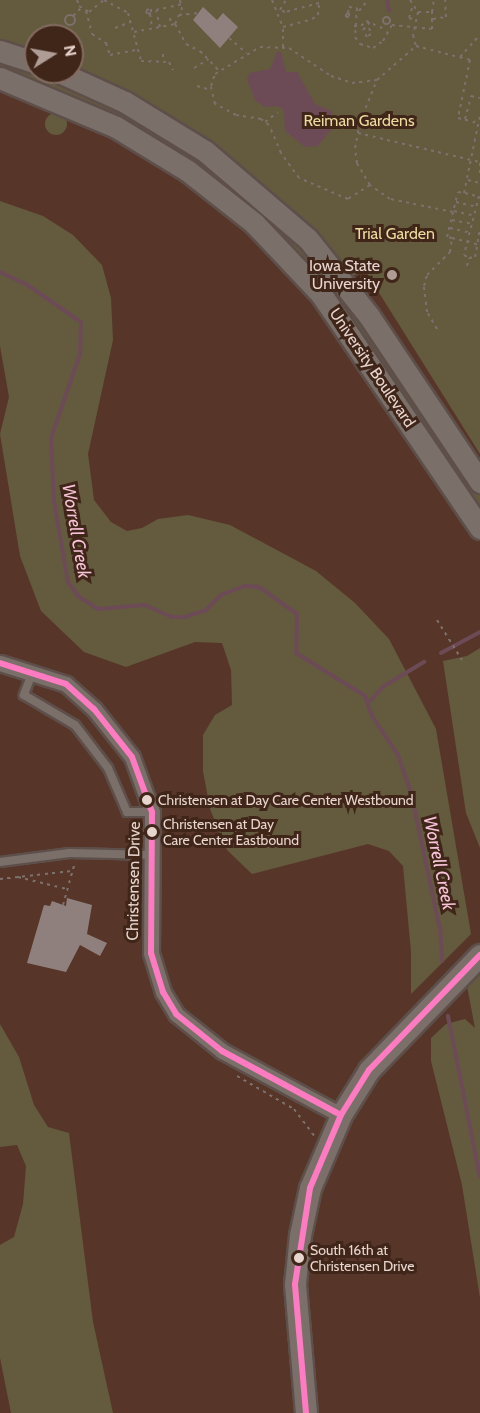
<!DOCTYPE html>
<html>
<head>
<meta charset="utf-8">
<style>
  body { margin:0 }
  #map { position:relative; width:480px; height:1413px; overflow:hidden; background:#42322c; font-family:Cabin,sans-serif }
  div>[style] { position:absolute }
  .built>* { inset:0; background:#573629 }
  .green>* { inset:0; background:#645a3e }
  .round { border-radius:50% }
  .water>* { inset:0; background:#6c4b57 }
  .stream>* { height:4px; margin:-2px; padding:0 2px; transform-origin:2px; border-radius:2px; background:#6c4b57 }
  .building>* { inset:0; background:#90807d }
  .path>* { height:2px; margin-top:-1px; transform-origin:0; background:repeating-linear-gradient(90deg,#7c716c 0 3px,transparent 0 7.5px) }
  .path>.ring { margin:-1px; padding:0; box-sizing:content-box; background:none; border:2px solid #7c716c; border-radius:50% }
  .roads { filter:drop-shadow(2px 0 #5e4f4a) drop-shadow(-2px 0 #5e4f4a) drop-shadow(0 2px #5e4f4a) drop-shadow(0 -2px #5e4f4a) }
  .lane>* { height:8px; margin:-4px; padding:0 4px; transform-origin:4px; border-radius:4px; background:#7b6f6a }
  .street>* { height:15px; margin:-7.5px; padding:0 7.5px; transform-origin:7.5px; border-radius:7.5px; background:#7b6f6a }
  .secondary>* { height:21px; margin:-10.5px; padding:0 10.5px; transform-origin:10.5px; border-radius:10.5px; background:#7b6f6a }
  .bus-1>* { height:6px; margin:-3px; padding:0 3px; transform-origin:3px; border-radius:3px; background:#fe7ac1 }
  .dots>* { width:16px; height:16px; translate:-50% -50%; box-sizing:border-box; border:3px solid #402519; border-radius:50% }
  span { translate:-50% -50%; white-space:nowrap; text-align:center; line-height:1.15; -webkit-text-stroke:6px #402519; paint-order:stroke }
  .bus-label { font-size:14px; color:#e8d5ce }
  .left { translate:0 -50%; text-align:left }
  .park-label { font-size:16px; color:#ebdb9e }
  .poi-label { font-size:16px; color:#e8d5ce }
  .right { translate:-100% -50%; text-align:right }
  .street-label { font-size:16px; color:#e8d5ce }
  .water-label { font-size:18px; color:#f8c4d9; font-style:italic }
  .north { position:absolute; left:24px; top:24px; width:60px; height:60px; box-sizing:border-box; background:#402519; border:2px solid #836b61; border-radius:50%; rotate:79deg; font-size:16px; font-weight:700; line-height:24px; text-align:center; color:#e8d5ce }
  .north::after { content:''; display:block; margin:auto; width:21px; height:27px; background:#ae9c95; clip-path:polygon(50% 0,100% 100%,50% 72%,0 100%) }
</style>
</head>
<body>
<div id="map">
  <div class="built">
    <div style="clip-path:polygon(evenodd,0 0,480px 0,480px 1413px,0 1413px,0 0,36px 36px,72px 36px,72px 72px,36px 72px,36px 36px)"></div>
  </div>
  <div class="green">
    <div style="clip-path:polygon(0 0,480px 0,480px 454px,366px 272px,341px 279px,272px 206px,72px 72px,72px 36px,36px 36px,36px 63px,0 51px)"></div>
    <div style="clip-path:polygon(0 58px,55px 77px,174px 138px,310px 253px,405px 383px,480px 495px,480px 513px,451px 469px,221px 184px,170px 147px,101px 108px,0 69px)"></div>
    <div class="round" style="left:45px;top:113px;width:22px;height:22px"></div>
    <div style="clip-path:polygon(0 201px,43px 216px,73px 235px,102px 265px,111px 298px,113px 340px,88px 454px,94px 500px,111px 522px,127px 531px,142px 528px,158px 519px,188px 515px,230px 525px,316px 571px,355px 603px,389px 639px,436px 729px,471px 934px,411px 994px,411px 952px,403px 866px,389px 851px,368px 844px,252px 874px,227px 850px,210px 809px,203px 771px,203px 735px,215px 715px,232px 705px,231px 670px,222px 643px,195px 642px,126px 667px,84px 652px,41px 611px,20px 556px,0 434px,9px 397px,0 346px)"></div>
    <div style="clip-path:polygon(480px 648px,480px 848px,466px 813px,443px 661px,467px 656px)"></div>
    <div style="clip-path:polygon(480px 973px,480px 1298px,462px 1185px,431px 1061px,431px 1038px,446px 1024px,465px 1019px,475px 1028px,467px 986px)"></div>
    <div style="clip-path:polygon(0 1024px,19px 1057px,34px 1105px,48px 1127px,69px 1133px,93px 1322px,113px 1413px,11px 1413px,0 1358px,0 1245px,14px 1237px,23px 1204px,26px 1166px,17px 1145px,0 1147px)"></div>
  </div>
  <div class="water">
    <div style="clip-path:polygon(277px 52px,281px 52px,286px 72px,297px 72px,315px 104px,332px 111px,334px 126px,318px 146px,305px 147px,285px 131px,284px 110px,278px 106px,265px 107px,255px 100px,247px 79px,250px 73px,270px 69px)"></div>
  </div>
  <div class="stream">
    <div style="left:387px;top:0;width:11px;rotate:80deg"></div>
    <div style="left:0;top:272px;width:29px;rotate:25deg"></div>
    <div style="left:26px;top:284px;width:67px;rotate:34.6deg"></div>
    <div style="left:81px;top:322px;width:32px;rotate:92deg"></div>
    <div style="left:80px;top:354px;width:89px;rotate:109deg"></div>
    <div style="left:51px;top:438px;width:64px;rotate:87.3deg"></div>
    <div style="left:54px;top:502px;width:81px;rotate:80.1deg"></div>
    <div style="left:68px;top:582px;width:17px;rotate:54deg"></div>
    <div style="left:78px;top:596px;width:24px;rotate:33deg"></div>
    <div style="left:98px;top:609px;width:47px;rotate:-4.9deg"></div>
    <div style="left:145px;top:605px;width:30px;rotate:24deg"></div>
    <div style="left:172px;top:617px;width:13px"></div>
    <div style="left:185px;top:617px;width:22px;rotate:-18deg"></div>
    <div style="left:206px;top:610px;width:21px;rotate:-45deg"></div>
    <div style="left:221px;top:595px;width:26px;rotate:-21deg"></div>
    <div style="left:245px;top:586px;width:14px;rotate:4deg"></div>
    <div style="left:259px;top:587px;width:47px;rotate:35.4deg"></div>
    <div style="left:297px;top:614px;width:39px;rotate:91deg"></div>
    <div style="left:296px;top:653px;width:81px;rotate:31.9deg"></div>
    <div style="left:365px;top:696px;width:21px;rotate:71deg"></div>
    <div style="left:372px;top:716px;width:47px;rotate:56.3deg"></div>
    <div style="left:398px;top:755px;width:40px;rotate:71.1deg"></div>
    <div style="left:411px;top:793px;width:139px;rotate:78deg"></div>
    <div style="left:440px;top:929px;width:32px;rotate:86deg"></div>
    <div style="left:441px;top:653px;width:44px;rotate:-28.3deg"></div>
    <div style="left:368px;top:703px;width:23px;rotate:-47deg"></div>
    <div style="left:384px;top:686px;width:47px;rotate:-31deg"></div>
    <div style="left:448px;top:1016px;width:164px;rotate:78.8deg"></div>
  </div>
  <div class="building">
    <div style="clip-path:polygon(203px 7px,217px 20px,223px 13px,238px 27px,220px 48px,193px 20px)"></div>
    <div style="clip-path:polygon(67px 898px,92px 905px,87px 934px,107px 943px,100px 956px,80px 945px,66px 972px,27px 963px,44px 905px,50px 906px,52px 901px,66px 906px)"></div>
  </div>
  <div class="path">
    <div style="left:77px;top:0;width:6px;rotate:72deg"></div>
    <div style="left:79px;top:6px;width:12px;rotate:31deg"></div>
    <div style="left:89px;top:12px;width:19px;rotate:-39deg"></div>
    <div style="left:104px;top:0;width:27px;rotate:28deg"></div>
    <div style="left:128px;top:13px;width:50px;rotate:74.8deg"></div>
    <div style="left:141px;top:61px;width:28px;rotate:2deg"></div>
    <div style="left:169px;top:62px;width:9px;rotate:63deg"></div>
    <div style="left:180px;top:0;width:15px;rotate:79deg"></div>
    <div style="left:272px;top:0;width:29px;rotate:68deg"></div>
    <div style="left:410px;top:0;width:14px;rotate:56deg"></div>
    <div style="left:418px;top:12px;width:24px;rotate:102deg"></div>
    <div style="left:413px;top:35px;width:11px;rotate:75deg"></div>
    <div style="left:412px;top:8px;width:10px;rotate:107deg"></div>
    <div style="left:409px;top:18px;width:7px;rotate:16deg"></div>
    <div style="left:151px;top:9px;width:4px;rotate:90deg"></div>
    <div style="left:151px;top:13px;width:4px;rotate:166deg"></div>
    <div style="left:147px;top:14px;width:4px;rotate:-104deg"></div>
    <div style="left:146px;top:10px;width:5px;rotate:-11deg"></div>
    <div style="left:86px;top:11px;width:24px;rotate:75deg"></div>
    <div style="left:92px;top:34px;width:17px;rotate:33deg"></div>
    <div style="left:106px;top:43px;width:13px;rotate:72deg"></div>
    <div style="left:110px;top:55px;width:26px;rotate:-11deg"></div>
    <div style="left:359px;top:11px;width:14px;rotate:-51deg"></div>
    <div style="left:418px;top:12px;width:14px"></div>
    <div style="left:432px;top:12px;width:12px;rotate:-81deg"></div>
    <div style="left:348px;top:13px;width:6px;rotate:-81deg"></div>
    <div style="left:349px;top:7px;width:8px;rotate:7deg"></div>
    <div style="left:357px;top:8px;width:29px;rotate:94deg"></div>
    <div style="left:355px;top:37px;width:9px;rotate:54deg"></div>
    <div style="left:360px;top:44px;width:14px;rotate:17deg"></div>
    <div style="left:373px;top:48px;width:12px;rotate:-35deg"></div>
    <div style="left:383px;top:41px;width:18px;rotate:-61deg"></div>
    <div style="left:392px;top:25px;width:40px;rotate:5.7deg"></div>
    <div style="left:432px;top:29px;width:17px;rotate:-90deg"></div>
    <div style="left:349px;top:13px;width:4px;rotate:90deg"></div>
    <div style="left:349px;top:17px;width:3px;rotate:180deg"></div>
    <div style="left:346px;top:17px;width:3px;rotate:-90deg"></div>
    <div style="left:346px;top:14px;width:3px;rotate:-18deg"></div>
    <div style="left:150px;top:14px;width:14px;rotate:82deg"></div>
    <div class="ring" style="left:65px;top:15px;width:8px;height:8px"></div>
    <div style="left:73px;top:16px;width:11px;rotate:-45deg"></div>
    <div class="ring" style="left:382.5px;top:16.5px;width:5px;height:5px"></div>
    <div style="left:170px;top:18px;width:7px;rotate:82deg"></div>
    <div style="left:433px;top:19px;width:13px;rotate:-9deg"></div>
    <div style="left:446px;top:17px;width:17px;rotate:-93deg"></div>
    <div style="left:175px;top:24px;width:10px;rotate:-66deg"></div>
    <div style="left:179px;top:15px;width:20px;rotate:-6deg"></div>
    <div style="left:354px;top:26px;width:7px"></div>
    <div style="left:361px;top:26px;width:7px;rotate:-45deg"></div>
    <div style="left:366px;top:21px;width:22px;rotate:24deg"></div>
    <div style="left:160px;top:27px;width:17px;rotate:-103deg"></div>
    <div style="left:156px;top:10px;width:26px;rotate:-13deg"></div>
    <div style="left:115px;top:28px;width:17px;rotate:-21deg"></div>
    <div style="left:369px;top:28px;width:6px;rotate:72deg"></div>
    <div style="left:371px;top:34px;width:5px;rotate:143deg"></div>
    <div style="left:367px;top:37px;width:8px;rotate:-120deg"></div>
    <div style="left:363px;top:30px;width:11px;rotate:-49deg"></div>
    <div style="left:134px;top:32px;width:42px;rotate:-11deg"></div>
    <div style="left:175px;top:24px;width:23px;rotate:61deg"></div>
    <div style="left:186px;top:44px;width:16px;rotate:27deg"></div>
    <div style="left:200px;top:51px;width:28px;rotate:46deg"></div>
    <div style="left:229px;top:38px;width:23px;rotate:41deg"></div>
    <div style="left:283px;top:47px;width:20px;rotate:-90deg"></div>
    <div style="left:283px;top:27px;width:30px;rotate:-15deg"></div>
    <div style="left:312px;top:19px;width:7px;rotate:-34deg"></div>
    <div style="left:318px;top:15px;width:12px;rotate:-85deg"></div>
    <div style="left:319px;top:3px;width:35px;rotate:165deg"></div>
    <div style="left:285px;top:12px;width:5px;rotate:-158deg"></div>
    <div style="left:280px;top:10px;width:12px;rotate:-59deg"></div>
    <div style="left:163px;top:54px;width:7px;rotate:90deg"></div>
    <div style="left:460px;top:57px;width:30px;rotate:-48deg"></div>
    <div style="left:194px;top:68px;width:17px;rotate:-31deg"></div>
    <div style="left:197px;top:86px;width:15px;rotate:16deg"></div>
    <div style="left:465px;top:119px;width:24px;rotate:-75deg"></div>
    <div style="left:471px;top:96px;width:9px;rotate:13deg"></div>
    <div style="left:265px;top:122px;width:16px;rotate:-38deg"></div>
    <div style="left:358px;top:133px;width:125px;rotate:13.4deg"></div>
    <div style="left:480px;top:163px;width:11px;rotate:90deg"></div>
    <div style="left:468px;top:180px;width:12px;rotate:14deg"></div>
    <div style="left:370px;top:185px;width:26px;rotate:148deg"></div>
    <div style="left:348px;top:199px;width:53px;rotate:-156.8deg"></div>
    <div style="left:299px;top:178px;width:31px;rotate:-126deg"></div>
    <div style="left:281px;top:153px;width:30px;rotate:-113deg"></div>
    <div style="left:269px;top:125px;width:10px;rotate:-143deg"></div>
    <div style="left:261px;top:119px;width:25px;rotate:-171deg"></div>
    <div style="left:236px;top:115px;width:24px;rotate:-152deg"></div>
    <div style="left:215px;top:104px;width:18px;rotate:-103deg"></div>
    <div style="left:211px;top:86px;width:13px;rotate:-72deg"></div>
    <div style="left:215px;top:74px;width:52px;rotate:-31deg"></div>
    <div style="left:260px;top:47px;width:29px;rotate:2deg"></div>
    <div style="left:289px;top:48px;width:50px;rotate:33.7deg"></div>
    <div style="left:331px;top:76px;width:22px;rotate:18deg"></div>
    <div style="left:352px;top:83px;width:25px;rotate:-7deg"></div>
    <div style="left:465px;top:193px;width:16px;rotate:15deg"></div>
    <div style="left:479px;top:196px;width:61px;rotate:104.3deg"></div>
    <div style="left:464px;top:255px;width:6px;rotate:31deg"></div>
    <div style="left:469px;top:258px;width:6px;rotate:-9deg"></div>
    <div style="left:475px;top:257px;width:28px;rotate:-80deg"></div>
    <div style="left:456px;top:202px;width:22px;rotate:13deg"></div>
    <div style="left:454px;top:211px;width:22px;rotate:13deg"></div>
    <div style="left:453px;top:212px;width:64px;rotate:-168.3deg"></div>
    <div style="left:390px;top:199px;width:24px;rotate:-145deg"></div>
    <div style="left:370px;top:185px;width:26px;rotate:-121deg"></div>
    <div style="left:357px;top:163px;width:15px;rotate:-98deg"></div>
    <div style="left:355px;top:148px;width:26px;rotate:-79deg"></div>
    <div style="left:360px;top:122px;width:45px;rotate:-68deg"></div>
    <div style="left:377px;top:80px;width:52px;rotate:-41.1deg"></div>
    <div style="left:416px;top:46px;width:56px;rotate:14.5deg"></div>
    <div style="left:470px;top:60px;width:59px;rotate:101.7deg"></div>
    <div style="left:458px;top:118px;width:21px;rotate:14deg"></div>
    <div style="left:452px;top:220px;width:21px;rotate:11deg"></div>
    <div style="left:450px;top:228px;width:22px;rotate:13deg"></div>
    <div style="left:452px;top:238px;width:29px;rotate:14deg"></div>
    <div style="left:467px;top:266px;width:8px;rotate:-76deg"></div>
    <div style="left:437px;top:329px;width:20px;rotate:-120deg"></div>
    <div style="left:427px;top:312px;width:26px;rotate:-97deg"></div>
    <div style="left:424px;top:286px;width:11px;rotate:-75deg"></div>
    <div style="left:427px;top:275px;width:33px;rotate:-45deg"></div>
    <div style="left:450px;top:252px;width:14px;rotate:-82deg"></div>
    <div style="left:452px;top:238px;width:5px;rotate:-169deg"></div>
    <div style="left:447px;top:237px;width:46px;rotate:-76.3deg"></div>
    <div style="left:458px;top:192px;width:6px;rotate:9deg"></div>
    <div style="left:464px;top:193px;width:80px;rotate:-78.4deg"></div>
    <div style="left:437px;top:620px;width:47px;rotate:58deg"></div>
    <div style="left:134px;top:864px;width:21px;rotate:82deg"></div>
    <div style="left:18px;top:877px;width:50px;rotate:13.8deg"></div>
    <div style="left:0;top:879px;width:72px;rotate:-6.3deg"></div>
    <div style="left:63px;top:905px;width:45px;rotate:-74.4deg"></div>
    <div style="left:237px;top:1076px;width:66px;rotate:30.1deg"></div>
    <div style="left:294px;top:1109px;width:35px;rotate:53deg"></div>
  </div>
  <div class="roads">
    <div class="lane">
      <div style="left:33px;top:671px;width:26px;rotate:111deg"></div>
      <div style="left:24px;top:695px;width:59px;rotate:30.5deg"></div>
      <div style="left:75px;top:725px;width:54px;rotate:52.5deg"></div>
      <div style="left:108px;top:768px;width:48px;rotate:66.6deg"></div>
      <div style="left:127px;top:812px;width:25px"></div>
      <div style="left:0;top:862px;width:70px;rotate:-7.4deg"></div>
      <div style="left:69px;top:853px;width:85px;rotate:1.3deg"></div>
    </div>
    <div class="street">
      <div style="left:0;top:663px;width:69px;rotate:17.7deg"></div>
      <div style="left:66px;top:684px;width:38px;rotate:42deg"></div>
      <div style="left:94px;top:709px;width:61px;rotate:51.6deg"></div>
      <div style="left:132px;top:757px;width:59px;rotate:70deg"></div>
      <div style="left:152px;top:812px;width:141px;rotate:90.4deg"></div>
      <div style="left:151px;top:953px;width:41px;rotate:72.9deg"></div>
      <div style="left:163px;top:992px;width:26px;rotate:59deg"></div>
      <div style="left:176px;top:1014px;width:59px;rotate:38.8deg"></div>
      <div style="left:222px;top:1051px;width:135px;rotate:28.3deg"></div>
    </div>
    <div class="secondary">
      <div style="left:0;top:51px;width:38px;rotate:18deg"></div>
      <div style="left:59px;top:72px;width:72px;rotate:24.4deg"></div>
      <div style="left:125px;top:102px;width:94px;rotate:31.5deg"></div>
      <div style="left:205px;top:151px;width:135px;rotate:40.5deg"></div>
      <div style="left:308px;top:239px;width:98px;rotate:51.6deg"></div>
      <div style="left:369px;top:316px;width:200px;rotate:56.2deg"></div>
      <div style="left:0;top:78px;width:126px;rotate:22.9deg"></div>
      <div style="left:116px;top:127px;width:84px;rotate:31.4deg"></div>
      <div style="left:188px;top:171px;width:84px;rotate:38.2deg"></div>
      <div style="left:254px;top:223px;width:98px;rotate:46.7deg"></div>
      <div style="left:321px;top:294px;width:283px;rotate:55.8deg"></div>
      <div style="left:306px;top:1413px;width:129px;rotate:-94.9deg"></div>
      <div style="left:295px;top:1284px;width:49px;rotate:-84.2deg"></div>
      <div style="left:300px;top:1235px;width:48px;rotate:-78deg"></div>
      <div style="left:310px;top:1188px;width:79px;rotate:-67deg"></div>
      <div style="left:341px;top:1115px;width:53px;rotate:-58.1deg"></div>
      <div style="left:369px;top:1070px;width:160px;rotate:-46deg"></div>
    </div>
  </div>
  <div class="bus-1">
    <div style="left:0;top:663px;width:69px;rotate:17.7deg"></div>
    <div style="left:66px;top:684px;width:38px;rotate:42deg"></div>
    <div style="left:94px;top:709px;width:61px;rotate:51.6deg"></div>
    <div style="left:132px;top:757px;width:59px;rotate:70deg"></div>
    <div style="left:152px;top:812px;width:141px;rotate:90.4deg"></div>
    <div style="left:151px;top:953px;width:41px;rotate:72.9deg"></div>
    <div style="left:163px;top:992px;width:26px;rotate:59deg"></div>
    <div style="left:176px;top:1014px;width:59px;rotate:38.8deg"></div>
    <div style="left:222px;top:1051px;width:135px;rotate:28.3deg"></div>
    <div style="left:306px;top:1413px;width:129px;rotate:-94.9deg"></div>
    <div style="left:295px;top:1284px;width:97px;rotate:-81.1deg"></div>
    <div style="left:310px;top:1188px;width:79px;rotate:-67deg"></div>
    <div style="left:341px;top:1115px;width:53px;rotate:-58.1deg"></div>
    <div style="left:369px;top:1070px;width:160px;rotate:-46deg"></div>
  </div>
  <div class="dots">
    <div style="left:392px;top:275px;background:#ae9c95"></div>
    <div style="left:147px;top:800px;background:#e8d5ce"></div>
    <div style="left:152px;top:832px;background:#e8d5ce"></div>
    <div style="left:299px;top:1258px;background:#e8d5ce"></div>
  </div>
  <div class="bus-label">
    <span class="left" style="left:158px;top:800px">Christensen at Day Care Center Westbound</span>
    <span class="left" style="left:163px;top:832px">Christensen at Day<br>Care Center Eastbound</span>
    <span class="left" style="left:310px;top:1258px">South 16th at<br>Christensen Drive</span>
  </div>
  <div class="park-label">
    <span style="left:359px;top:121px">Reiman Gardens</span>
    <span style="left:395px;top:234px">Trial Garden</span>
  </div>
  <div class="poi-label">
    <span class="right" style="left:380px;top:275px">Iowa State<br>University</span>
  </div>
  <div class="street-label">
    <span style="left:372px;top:368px;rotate:56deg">University Boulevard</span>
    <span style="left:134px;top:881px;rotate:-89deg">Christensen Drive</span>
  </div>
  <div class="water-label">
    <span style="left:76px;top:531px;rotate:80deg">Worrell Creek</span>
    <span style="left:439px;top:863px;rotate:78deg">Worrell Creek</span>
  </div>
  <div class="north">N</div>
</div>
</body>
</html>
